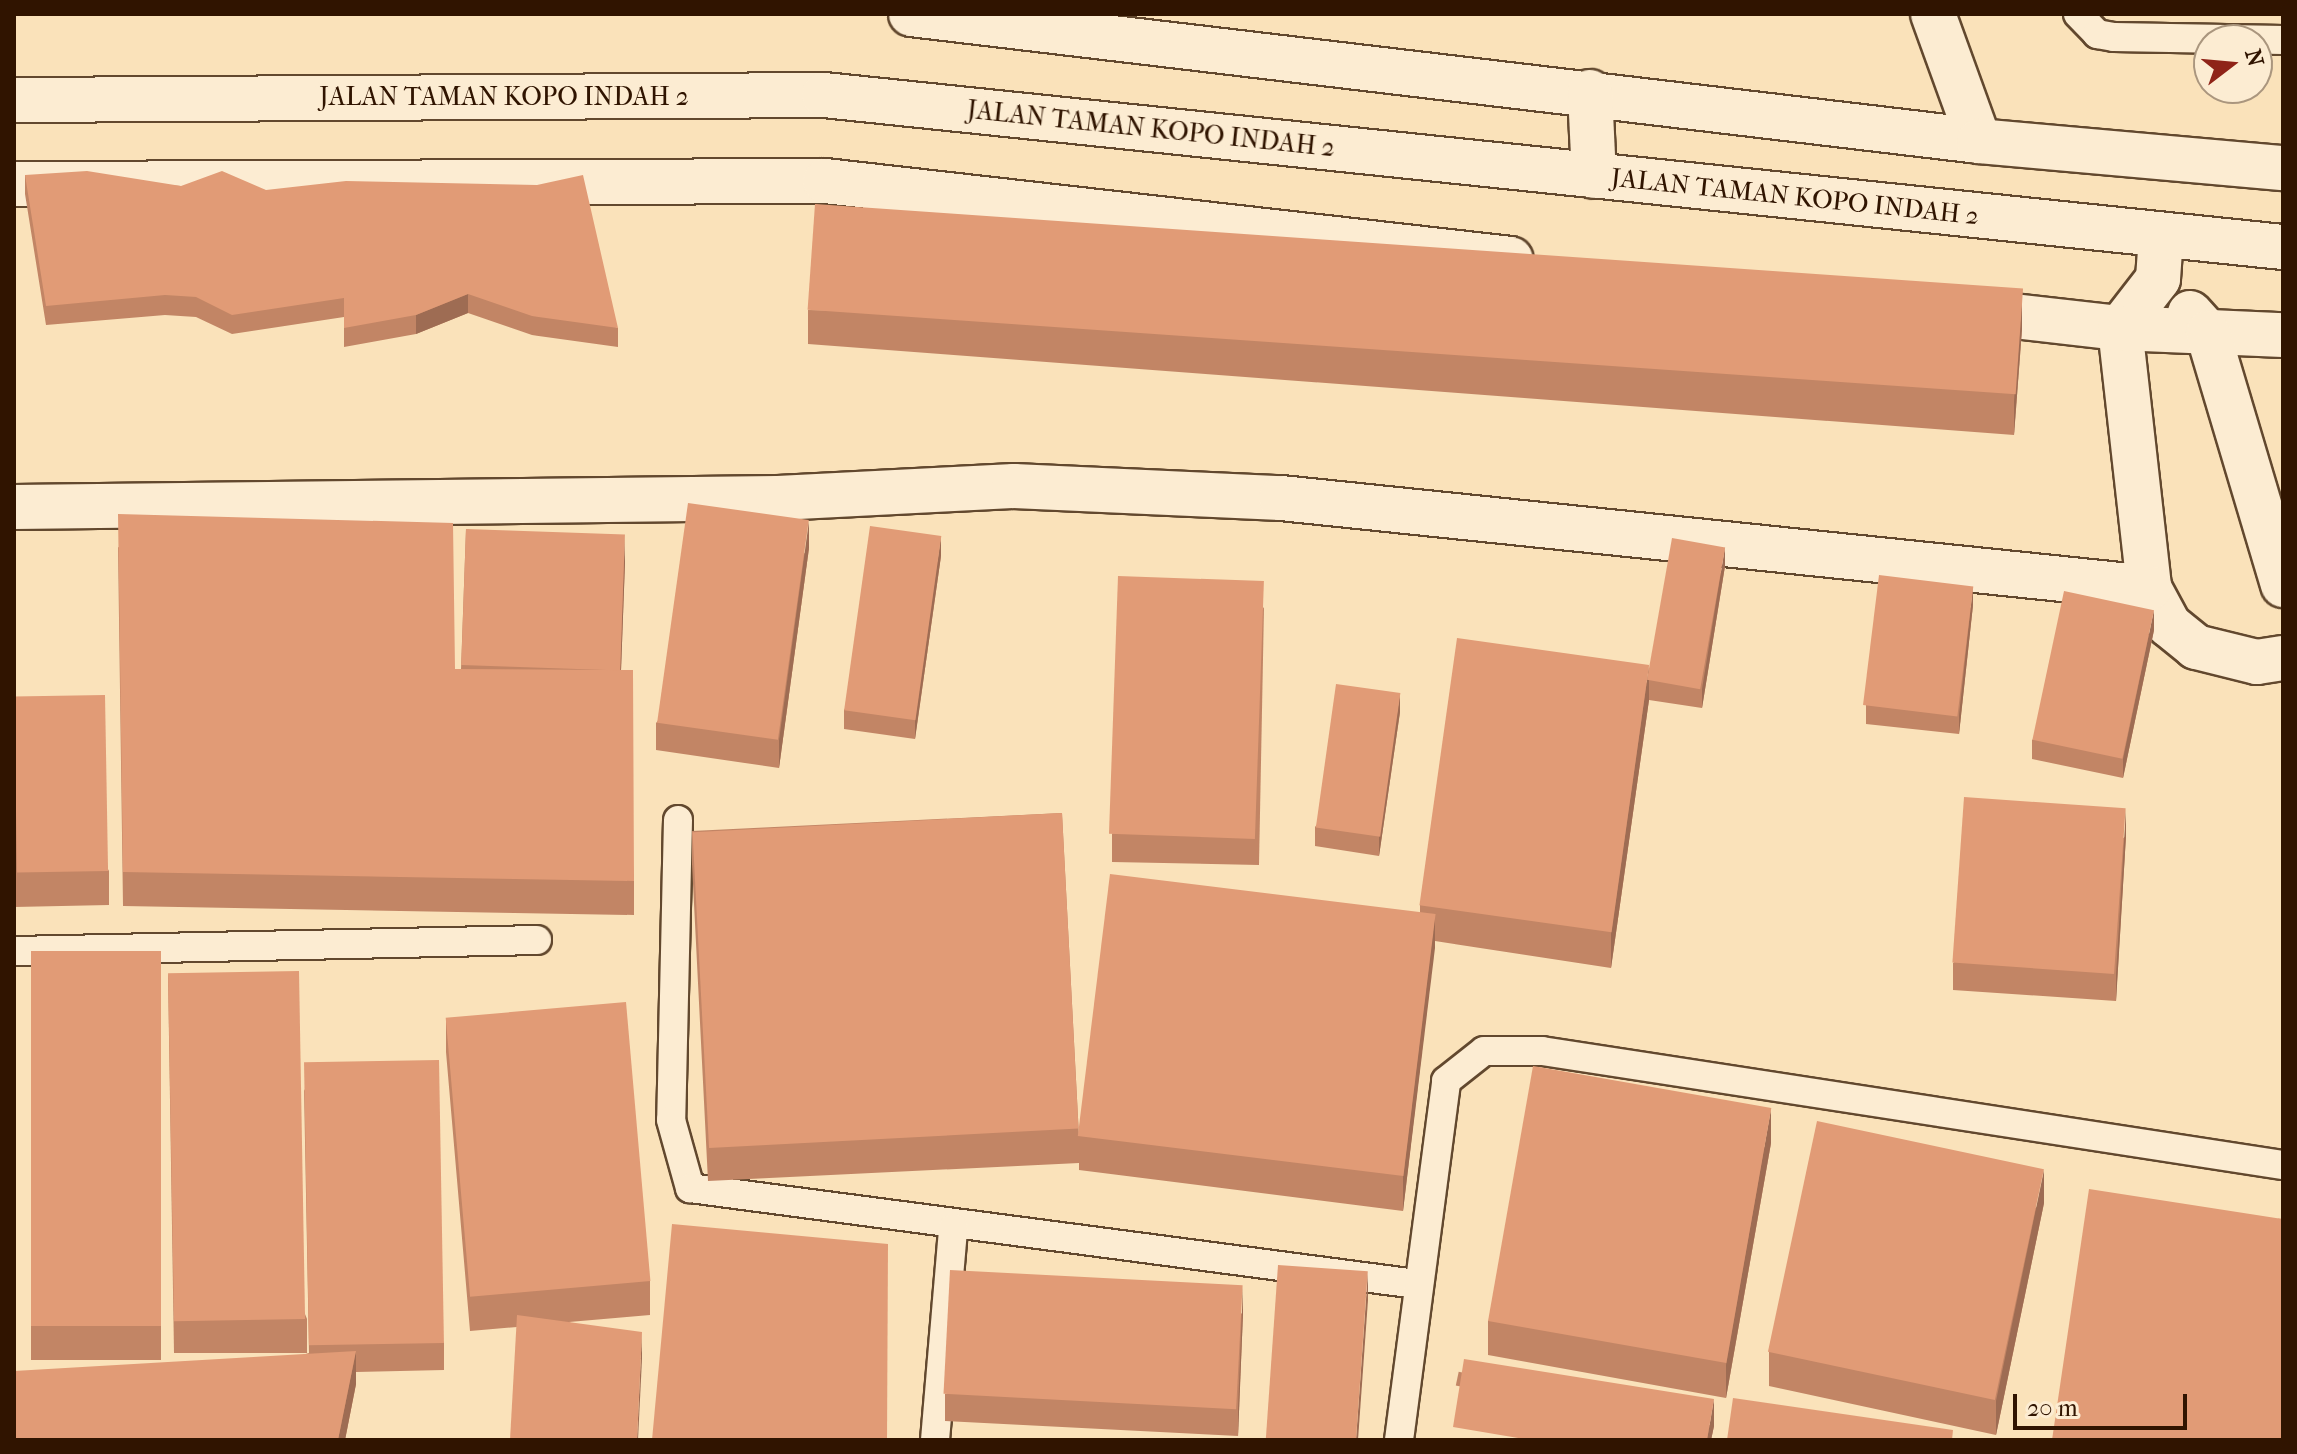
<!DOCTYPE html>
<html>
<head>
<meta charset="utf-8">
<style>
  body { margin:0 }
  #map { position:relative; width:2297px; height:1454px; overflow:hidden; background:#fae2ba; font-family:"IM FELL French Canon",serif }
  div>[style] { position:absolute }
  .roads { filter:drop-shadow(2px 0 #62482e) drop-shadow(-2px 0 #62482e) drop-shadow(0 2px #62482e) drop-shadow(0 -2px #62482e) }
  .service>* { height:28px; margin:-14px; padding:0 14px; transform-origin:14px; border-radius:14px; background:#fcecd2 }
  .minor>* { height:44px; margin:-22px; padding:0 22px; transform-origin:22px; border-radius:22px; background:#fcecd2 }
  .secondary>* { height:44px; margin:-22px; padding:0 22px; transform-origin:22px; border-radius:22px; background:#fcecd2 }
  .wall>* { inset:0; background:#c28565; transform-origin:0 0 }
  .shaded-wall>* { inset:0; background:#9e6c53 }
  .building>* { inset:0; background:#e19b76; transform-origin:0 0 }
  span { translate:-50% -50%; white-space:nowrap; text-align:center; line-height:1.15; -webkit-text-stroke:8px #fcecd2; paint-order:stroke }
  .street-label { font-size:26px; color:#301400 }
  .frame { position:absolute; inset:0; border:16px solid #301400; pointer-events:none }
  .north { position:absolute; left:2193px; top:24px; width:80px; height:80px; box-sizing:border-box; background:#fcecd2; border:2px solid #aa967e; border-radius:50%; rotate:74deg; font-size:22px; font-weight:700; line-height:32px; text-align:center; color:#301400 }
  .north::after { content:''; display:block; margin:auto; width:28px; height:36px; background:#8f2418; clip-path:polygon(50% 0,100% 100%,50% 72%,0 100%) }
  .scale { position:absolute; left:2013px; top:1394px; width:174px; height:36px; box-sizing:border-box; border:4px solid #301400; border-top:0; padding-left:10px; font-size:24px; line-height:28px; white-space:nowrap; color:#301400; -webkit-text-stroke:6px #fcecd2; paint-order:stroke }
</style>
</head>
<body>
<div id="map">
  <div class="roads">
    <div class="service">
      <div style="left:2078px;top:14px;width:28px;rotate:46deg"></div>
      <div style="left:2097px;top:34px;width:17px;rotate:10deg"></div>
      <div style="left:2114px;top:37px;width:169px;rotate:1deg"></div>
      <div style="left:678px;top:820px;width:300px;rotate:91.3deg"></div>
      <div style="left:671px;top:1120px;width:71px;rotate:74.4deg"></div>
      <div style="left:690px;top:1188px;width:732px;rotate:7.53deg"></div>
      <div style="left:14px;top:951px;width:523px;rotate:-1.2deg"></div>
      <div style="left:935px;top:1440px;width:213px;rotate:-85.1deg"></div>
      <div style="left:1399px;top:1440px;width:362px;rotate:-82.5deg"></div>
      <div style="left:1446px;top:1081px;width:48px;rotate:-38.3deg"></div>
      <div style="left:1484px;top:1051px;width:58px"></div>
      <div style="left:1542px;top:1051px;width:750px;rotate:8.75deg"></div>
    </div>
    <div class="minor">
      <div style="left:1933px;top:14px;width:135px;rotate:70.1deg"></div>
      <div style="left:14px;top:184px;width:811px;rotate:-0.21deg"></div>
      <div style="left:825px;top:181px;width:690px;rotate:6.49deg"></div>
      <div style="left:2161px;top:236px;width:43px;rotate:94deg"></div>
      <div style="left:2158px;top:279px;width:62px;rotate:127.8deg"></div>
      <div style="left:2120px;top:328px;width:262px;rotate:83.6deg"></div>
      <div style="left:2149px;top:588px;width:42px;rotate:61.6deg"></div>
      <div style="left:2169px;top:625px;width:35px;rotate:39deg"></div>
      <div style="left:2196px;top:647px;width:63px;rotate:13.8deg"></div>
      <div style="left:2257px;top:662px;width:26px;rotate:-9deg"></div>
      <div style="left:1961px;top:310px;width:160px;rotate:6.5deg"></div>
      <div style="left:2120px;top:328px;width:163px;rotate:2.5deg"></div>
      <div style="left:2190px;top:313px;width:27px;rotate:48deg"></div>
      <div style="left:2208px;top:333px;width:263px;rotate:73.4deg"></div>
      <div style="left:14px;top:507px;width:764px;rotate:-0.67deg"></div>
      <div style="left:778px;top:498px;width:236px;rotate:-2.9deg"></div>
      <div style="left:1014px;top:486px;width:267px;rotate:2.6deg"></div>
      <div style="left:1281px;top:498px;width:873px;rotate:5.92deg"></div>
    </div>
    <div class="secondary">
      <div style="left:911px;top:14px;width:1076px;rotate:6.78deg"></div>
      <div style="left:1979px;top:141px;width:305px;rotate:5.1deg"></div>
      <div style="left:1590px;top:92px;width:84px;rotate:87.3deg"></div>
      <div style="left:14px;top:100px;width:810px;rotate:-0.35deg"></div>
      <div style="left:824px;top:95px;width:1467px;rotate:5.95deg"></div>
    </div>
  </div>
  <div class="wall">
    <div style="clip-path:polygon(25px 175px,181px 186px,266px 190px,618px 328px,618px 347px,532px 335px,468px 313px,416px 334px,344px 347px,344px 317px,232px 334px,196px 317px,165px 315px,46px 325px,25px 194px)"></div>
    <div style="clip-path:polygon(808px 310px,2022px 329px,2014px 435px,808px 344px)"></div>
    <div style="clip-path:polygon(466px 529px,625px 562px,621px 670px,634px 881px,634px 915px,123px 906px,118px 547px,455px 669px,461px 669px)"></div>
    <div style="clip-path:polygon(809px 548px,779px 768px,656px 750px,656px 723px)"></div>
    <div style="clip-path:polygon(941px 556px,915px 739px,844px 729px,844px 710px)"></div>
    <div style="clip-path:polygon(1725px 566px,1702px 708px,1649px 700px,1611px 968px,1435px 941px,1403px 1211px,1079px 1170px,1079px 1163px,708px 1181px,692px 864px,692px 831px,1062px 813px,1079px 1136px,1420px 913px,1420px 905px,1649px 680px)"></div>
    <div style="clip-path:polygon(1973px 605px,1959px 734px,1866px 724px,1866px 705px)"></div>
    <div style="clip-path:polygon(1264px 607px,1259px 865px,1112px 862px,1112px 834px)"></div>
    <div style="clip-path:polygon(2154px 630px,2123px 778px,2032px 759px,2032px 740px)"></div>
    <div style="clip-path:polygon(14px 697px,109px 871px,109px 905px,14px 907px)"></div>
    <div style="clip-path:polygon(1400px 712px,1379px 856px,1315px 846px,1315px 827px)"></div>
    <div style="clip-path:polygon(2126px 836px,2116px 1001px,1953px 990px,1953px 963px)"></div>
    <div style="left:31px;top:951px;width:130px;height:409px"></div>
    <div style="clip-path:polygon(168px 974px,307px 1319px,307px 1353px,174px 1353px)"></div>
    <div style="clip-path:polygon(446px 1018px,650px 1281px,650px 1315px,569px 1322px,642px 1359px,517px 1327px,470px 1331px,446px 1052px)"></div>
    <div style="clip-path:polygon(304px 1089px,444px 1343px,444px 1370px,356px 1372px,356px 1384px,345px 1440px,14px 1440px,309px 1353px)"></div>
    <div style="clip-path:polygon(1771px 1143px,1726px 1398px,1488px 1355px,1488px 1321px)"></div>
    <div style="clip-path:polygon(2044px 1203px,1996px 1435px,1769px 1386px,1769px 1352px)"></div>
    <div style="clip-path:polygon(1243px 1313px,1238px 1436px,945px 1421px,945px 1394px)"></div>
    <div style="left:1714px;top:1426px;width:14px;height:261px;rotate:102deg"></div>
  </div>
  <div class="shaded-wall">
    <div style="clip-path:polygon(468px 294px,468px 313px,416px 334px,416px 315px)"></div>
    <div style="clip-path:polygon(2022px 296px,2022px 329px,2014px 435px,2014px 401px)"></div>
    <div style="clip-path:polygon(809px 521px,809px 548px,779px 768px,779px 740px)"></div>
    <div style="clip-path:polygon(625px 534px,625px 562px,620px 698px,620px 670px)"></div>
    <div style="clip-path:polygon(941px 536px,941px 556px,915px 739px,915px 720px)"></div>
    <div style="clip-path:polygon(1725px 547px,1725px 566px,1702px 708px,1702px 689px)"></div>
    <div style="clip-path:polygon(1973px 586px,1973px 605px,1959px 734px,1959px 715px)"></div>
    <div style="clip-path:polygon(2154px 610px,2154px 630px,2123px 778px,2123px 759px)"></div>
    <div style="clip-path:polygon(1649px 666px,1649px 700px,1611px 968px,1611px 934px)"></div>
    <div style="clip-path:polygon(1400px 693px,1400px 712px,1379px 856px,1379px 836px)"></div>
    <div style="clip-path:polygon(2126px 809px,2126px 836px,2116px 1001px,2116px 974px)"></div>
    <div style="clip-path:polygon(1435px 915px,1435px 948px,1403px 1211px,1403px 1177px)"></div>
    <div style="clip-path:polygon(1771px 1109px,1771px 1143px,1726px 1398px,1726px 1365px)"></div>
    <div style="clip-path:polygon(2044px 1170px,2044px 1203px,1996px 1435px,1996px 1401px)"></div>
    <div style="clip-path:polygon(1368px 1272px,1368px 1300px,1358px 1440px,1356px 1440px)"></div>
    <div style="clip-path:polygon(1243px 1286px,1243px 1313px,1238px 1436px,1238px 1408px)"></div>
    <div style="clip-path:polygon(642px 1332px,642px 1359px,638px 1440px,637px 1440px)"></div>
    <div style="clip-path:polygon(356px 1351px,356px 1384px,345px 1440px,338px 1440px)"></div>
    <div style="clip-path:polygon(1714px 1399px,1714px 1426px,1711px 1440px,1707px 1440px)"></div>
  </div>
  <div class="building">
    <div style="clip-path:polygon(87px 171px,181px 186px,222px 171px,266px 190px,346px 181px,537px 185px,583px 175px,618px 328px,532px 316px,468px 294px,416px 315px,344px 328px,344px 298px,232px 315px,196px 297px,165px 295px,46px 306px,25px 175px)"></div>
    <div style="left:815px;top:204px;width:1211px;height:106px;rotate:4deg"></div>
    <div style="left:688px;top:503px;width:122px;height:222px;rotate:8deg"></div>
    <div style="clip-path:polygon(118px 514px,453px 523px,455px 669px,633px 670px,634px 881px,123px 872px)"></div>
    <div style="left:870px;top:526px;width:72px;height:186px;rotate:8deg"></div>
    <div style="left:466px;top:529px;width:159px;height:136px;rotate:2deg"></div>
    <div style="left:1672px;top:538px;width:54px;height:144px;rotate:10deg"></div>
    <div style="left:1879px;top:575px;width:95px;height:131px;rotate:7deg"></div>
    <div style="left:1118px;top:576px;width:146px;height:258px;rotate:2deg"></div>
    <div style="left:2064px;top:591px;width:92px;height:152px;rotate:12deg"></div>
    <div style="left:1457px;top:638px;width:194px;height:270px;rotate:8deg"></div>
    <div style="left:1336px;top:684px;width:65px;height:145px;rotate:8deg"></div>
    <div style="left:105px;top:695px;width:176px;height:91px;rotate:89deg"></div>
    <div style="left:1964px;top:797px;width:162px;height:166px;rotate:4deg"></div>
    <div style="left:1062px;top:813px;width:316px;height:370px;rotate:87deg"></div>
    <div style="left:1110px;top:874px;width:328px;height:264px;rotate:7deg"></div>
    <div style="left:31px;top:951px;width:130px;height:375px"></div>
    <div style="left:299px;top:971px;width:348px;height:131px;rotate:89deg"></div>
    <div style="left:626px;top:1002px;width:280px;height:181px;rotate:85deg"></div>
    <div style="left:439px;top:1060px;width:283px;height:135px;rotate:89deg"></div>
    <div style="left:1533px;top:1066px;width:242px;height:259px;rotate:10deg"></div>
    <div style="left:1817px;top:1121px;width:232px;height:236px;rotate:12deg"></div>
    <div style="clip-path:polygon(2089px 1189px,2283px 1219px,2283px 1440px,2052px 1440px)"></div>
    <div style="clip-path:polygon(672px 1224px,888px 1244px,887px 1440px,652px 1440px)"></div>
    <div style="left:1278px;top:1265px;width:90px;height:175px;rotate:4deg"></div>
    <div style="left:950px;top:1270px;width:293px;height:124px;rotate:3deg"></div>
    <div style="clip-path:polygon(517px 1315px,642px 1332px,637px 1440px,510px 1440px)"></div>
    <div style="clip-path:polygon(356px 1351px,338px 1440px,14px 1440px,14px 1371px)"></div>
    <div style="clip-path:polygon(1464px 1359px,1714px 1399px,1707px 1440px,1530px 1440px,1453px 1427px)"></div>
    <div style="clip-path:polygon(1733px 1398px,1953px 1430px,1952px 1440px,1727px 1440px)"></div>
  </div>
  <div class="street-label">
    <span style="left:504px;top:97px">JALAN TAMAN KOPO INDAH 2</span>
    <span style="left:1151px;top:129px;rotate:6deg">JALAN TAMAN KOPO INDAH 2</span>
    <span style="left:1795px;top:197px;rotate:6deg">JALAN TAMAN KOPO INDAH 2</span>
  </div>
  <div class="frame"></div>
  <div class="north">N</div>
  <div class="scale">20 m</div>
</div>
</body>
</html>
